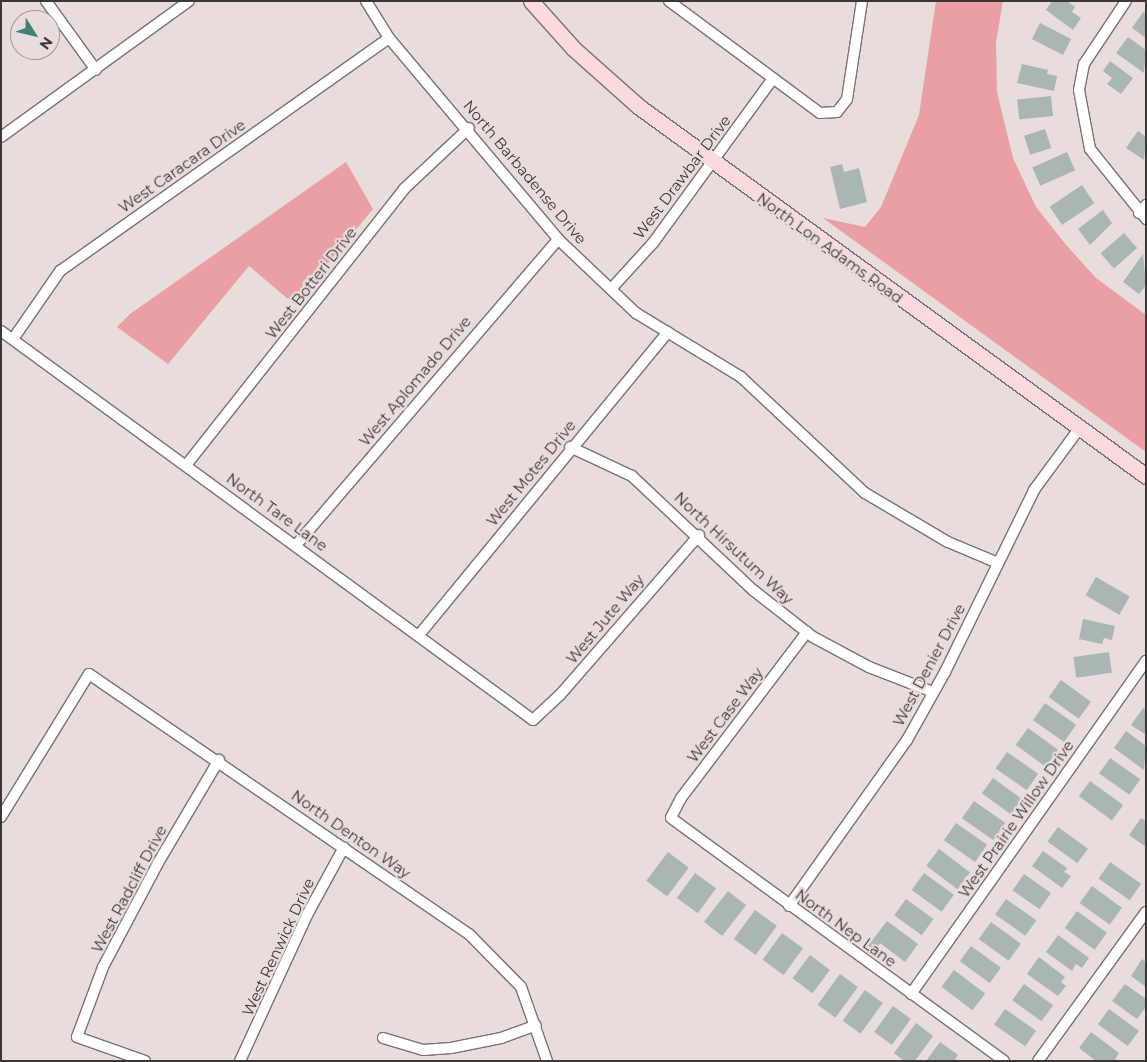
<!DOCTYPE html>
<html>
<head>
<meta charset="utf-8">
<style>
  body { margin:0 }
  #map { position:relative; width:1147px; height:1062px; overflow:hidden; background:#e9dcdc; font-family:Montserrat,sans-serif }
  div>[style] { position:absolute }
  .green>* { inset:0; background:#e99fa3 }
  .building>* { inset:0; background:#aab6b3; transform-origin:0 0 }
  .roads { filter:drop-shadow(1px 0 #7d7172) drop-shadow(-1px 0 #7d7172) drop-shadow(0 1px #7d7172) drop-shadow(0 -1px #7d7172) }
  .street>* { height:10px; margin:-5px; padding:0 5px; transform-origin:5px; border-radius:5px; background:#fff }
  .secondary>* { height:15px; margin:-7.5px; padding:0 7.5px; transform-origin:7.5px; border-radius:7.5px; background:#fadadc }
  span { translate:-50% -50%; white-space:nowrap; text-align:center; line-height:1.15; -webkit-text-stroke:4.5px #e9dcdc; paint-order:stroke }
  .street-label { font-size:15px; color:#3c3737 }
  .frame { position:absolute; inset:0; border:2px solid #3c3737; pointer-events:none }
  .north { position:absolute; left:10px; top:10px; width:50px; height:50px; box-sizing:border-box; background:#e9dcdc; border:1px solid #a49a9a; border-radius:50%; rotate:126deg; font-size:14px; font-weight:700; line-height:20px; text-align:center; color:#3c3737 }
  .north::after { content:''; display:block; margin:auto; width:18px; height:22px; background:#408274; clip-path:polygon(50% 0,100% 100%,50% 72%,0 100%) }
</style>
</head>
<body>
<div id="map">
  <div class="green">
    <div style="clip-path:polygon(936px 1px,1003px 1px,996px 42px,997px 92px,1013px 158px,1036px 207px,1067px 246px,1096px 278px,1146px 315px,1146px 452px,823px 218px,865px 227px,881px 207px,919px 115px)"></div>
    <div style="clip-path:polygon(346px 162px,373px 209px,294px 304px,249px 266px,168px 364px,117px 327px,130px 314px)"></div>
  </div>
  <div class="building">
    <div style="clip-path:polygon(1052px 1px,1067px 1px,1075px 7px,1072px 12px,1081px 18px,1073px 30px,1046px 10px)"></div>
    <div style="clip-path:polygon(1143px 12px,1146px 14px,1146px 38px,1132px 28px)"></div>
    <div style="left:1040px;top:23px;width:35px;height:18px;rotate:27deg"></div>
    <div style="clip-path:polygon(1128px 37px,1146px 50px,1144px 73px,1116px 53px)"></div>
    <div style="clip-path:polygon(1110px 61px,1133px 78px,1121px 94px,1107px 84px,1112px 78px,1103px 71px)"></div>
    <div style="clip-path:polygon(1022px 64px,1048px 70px,1047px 74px,1057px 76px,1054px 91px,1017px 83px)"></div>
    <div style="left:1051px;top:96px;width:20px;height:34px;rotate:84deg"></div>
    <div style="left:1045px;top:129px;width:20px;height:22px;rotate:72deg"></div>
    <div style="clip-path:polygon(1138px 131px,1146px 137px,1144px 160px,1126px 148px)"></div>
    <div style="left:1067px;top:152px;width:20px;height:38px;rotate:66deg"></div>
    <div style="clip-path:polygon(842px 164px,844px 172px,859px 168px,867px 202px,840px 209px,830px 167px)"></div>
    <div style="left:1082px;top:185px;width:22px;height:39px;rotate:56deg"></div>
    <div style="clip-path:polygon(1103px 210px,1112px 223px,1090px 245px,1078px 229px)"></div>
    <div style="left:1124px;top:233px;width:20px;height:31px;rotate:49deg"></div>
    <div style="clip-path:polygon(1143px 254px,1146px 285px,1139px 294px,1123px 282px)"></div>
    <div style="left:1096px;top:577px;width:39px;height:21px;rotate:30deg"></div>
    <div style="clip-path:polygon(1083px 619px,1115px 626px,1112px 640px,1104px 638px,1102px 644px,1079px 639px)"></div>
    <div style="left:1109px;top:652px;width:21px;height:36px;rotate:82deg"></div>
    <div style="left:1061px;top:680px;width:37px;height:21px;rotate:36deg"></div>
    <div style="left:1045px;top:703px;width:38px;height:21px;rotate:35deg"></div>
    <div style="clip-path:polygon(1143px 708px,1146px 710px,1146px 735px,1131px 725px)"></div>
    <div style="left:1028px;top:728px;width:37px;height:21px;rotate:36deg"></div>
    <div style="clip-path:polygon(1126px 731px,1146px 746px,1144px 770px,1114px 748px)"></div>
    <div style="left:1007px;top:752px;width:38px;height:20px;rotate:35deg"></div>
    <div style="left:1110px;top:758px;width:37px;height:19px;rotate:35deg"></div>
    <div style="left:993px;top:778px;width:36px;height:19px;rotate:36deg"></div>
    <div style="left:1090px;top:781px;width:41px;height:19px;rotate:36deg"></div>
    <div style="left:974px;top:801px;width:38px;height:21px;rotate:35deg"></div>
    <div style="clip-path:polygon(1141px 818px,1146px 821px,1146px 847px,1129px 835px)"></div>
    <div style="left:956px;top:823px;width:38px;height:21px;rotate:35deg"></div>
    <div style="left:1058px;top:827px;width:37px;height:18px;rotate:36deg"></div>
    <div style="left:939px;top:849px;width:39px;height:21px;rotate:37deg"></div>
    <div style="clip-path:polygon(1043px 851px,1067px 868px,1064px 872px,1071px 876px,1062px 888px,1032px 866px)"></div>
    <div style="left:668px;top:852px;width:26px;height:36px;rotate:37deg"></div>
    <div style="left:1110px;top:862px;width:38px;height:20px;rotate:35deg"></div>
    <div style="left:695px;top:873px;width:26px;height:31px;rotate:36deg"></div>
    <div style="left:924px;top:873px;width:37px;height:21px;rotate:36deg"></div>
    <div style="left:1024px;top:874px;width:33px;height:20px;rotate:35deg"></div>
    <div style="left:1092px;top:886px;width:37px;height:21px;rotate:36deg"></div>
    <div style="left:728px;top:891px;width:23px;height:39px;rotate:38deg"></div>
    <div style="left:906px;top:899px;width:34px;height:20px;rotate:36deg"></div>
    <div style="left:1006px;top:899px;width:37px;height:19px;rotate:35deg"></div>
    <div style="left:755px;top:910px;width:27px;height:36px;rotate:36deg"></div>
    <div style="left:1077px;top:911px;width:37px;height:21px;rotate:36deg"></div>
    <div style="clip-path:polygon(887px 921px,918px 944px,905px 962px,880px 943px,875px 951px,868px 946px)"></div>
    <div style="left:991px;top:922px;width:37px;height:21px;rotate:36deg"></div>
    <div style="left:782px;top:933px;width:26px;height:33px;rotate:36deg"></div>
    <div style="clip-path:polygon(1058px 935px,1089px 958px,1082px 968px,1076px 964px,1072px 971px,1046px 952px)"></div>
    <div style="left:971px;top:946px;width:37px;height:19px;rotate:36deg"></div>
    <div style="left:810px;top:955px;width:25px;height:29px;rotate:37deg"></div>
    <div style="clip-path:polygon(1039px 957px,1065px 977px,1061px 982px,1066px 986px,1058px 996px,1027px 974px)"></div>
    <div style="clip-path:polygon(1142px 959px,1146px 962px,1146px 987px,1131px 976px)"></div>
    <div style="left:954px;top:970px;width:39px;height:21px;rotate:37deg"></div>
    <div style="left:840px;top:974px;width:22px;height:38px;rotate:36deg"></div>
    <div style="left:1024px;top:984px;width:36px;height:20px;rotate:36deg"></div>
    <div style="clip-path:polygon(1125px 984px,1146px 999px,1146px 1007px,1137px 1019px,1112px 1001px)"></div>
    <div style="left:865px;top:990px;width:22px;height:38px;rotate:36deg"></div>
    <div style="left:893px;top:1006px;width:22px;height:32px;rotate:36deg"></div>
    <div style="left:1005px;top:1009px;width:38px;height:19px;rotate:35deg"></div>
    <div style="left:1109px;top:1009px;width:37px;height:19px;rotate:36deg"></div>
    <div style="clip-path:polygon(916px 1023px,933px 1036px,915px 1061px,904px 1061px,894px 1053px)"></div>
    <div style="clip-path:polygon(1091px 1032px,1119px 1053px,1114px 1061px,1096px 1061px,1079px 1048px)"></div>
    <div style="clip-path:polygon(940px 1042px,958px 1055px,954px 1061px,926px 1061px)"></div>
  </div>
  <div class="roads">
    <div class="street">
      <div style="left:46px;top:1px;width:85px;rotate:54.1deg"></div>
      <div style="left:366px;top:1px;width:44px;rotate:58.1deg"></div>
      <div style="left:389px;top:38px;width:263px;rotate:49.9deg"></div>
      <div style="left:558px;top:239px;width:108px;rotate:43.5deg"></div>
      <div style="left:636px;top:313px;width:123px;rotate:31.4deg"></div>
      <div style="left:741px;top:377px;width:170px;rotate:43.1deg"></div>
      <div style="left:865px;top:493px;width:96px;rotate:30.6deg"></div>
      <div style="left:948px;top:542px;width:54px;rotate:22.8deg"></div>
      <div style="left:669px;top:1px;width:188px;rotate:36.6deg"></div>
      <div style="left:820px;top:113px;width:17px;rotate:-3deg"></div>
      <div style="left:837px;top:112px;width:16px;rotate:-52deg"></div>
      <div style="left:847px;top:99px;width:99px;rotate:-81.3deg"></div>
      <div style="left:1126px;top:1px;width:76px;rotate:123.7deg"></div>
      <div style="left:1084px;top:64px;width:26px;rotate:101deg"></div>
      <div style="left:1079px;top:90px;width:60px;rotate:79.4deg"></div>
      <div style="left:1090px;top:149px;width:90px;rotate:51.3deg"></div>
      <div style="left:1px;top:137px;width:232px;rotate:-35.9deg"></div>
      <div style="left:1139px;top:213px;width:11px;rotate:-49deg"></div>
      <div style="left:611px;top:289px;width:62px;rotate:-47.6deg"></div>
      <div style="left:653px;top:243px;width:202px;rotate:-53.9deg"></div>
      <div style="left:1px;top:331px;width:659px;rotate:36.17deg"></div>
      <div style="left:533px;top:720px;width:37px;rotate:-43deg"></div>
      <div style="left:560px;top:695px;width:212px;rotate:-49deg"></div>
      <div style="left:13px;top:339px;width:83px;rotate:-55.3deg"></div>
      <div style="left:60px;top:271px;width:403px;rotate:-35.3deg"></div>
      <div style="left:570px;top:447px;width:68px;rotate:25.1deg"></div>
      <div style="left:632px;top:476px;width:166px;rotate:43.3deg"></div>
      <div style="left:753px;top:590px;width:76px;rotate:38.1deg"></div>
      <div style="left:813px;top:637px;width:64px;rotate:28.2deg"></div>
      <div style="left:869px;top:667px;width:69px;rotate:21.3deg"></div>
      <div style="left:187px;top:464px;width:350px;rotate:-51.7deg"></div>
      <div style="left:404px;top:189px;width:89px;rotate:-43.2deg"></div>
      <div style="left:297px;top:544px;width:401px;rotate:-49.4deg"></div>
      <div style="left:807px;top:632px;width:208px;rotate:127.2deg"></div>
      <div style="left:681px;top:798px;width:22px;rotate:117deg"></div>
      <div style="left:671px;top:818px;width:412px;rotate:36.1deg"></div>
      <div style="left:419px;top:635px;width:392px;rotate:-50.6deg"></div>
      <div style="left:1px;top:817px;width:168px;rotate:-58.4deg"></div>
      <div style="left:89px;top:674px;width:460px;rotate:34.4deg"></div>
      <div style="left:469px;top:934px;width:74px;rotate:45.5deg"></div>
      <div style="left:521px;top:987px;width:78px;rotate:70.6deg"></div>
      <div style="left:789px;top:906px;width:204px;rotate:-54.6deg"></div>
      <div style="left:907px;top:740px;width:78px;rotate:-60.8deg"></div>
      <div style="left:945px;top:672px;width:203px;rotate:-63.9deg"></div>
      <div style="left:1034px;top:490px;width:76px;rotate:-53.6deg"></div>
      <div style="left:911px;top:994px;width:408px;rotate:-54.8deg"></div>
      <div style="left:383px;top:1038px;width:42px;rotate:16.7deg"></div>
      <div style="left:423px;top:1050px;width:28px;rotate:-4deg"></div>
      <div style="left:451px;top:1048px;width:51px;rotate:-11.3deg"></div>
      <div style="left:501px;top:1038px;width:37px;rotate:-20deg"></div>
      <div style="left:145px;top:1061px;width:72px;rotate:-160.6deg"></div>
      <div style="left:77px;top:1037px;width:75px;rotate:-69.6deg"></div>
      <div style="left:103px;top:967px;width:118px;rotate:-62.1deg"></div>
      <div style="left:158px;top:863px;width:120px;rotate:-59.4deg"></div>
      <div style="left:240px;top:1061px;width:161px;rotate:-65.3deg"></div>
      <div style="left:307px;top:915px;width:77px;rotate:-61.4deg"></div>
      <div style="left:1038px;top:1061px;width:184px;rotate:-54.1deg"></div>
    </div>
    <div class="secondary">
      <div style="left:531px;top:1px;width:64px;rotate:48.1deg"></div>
      <div style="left:574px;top:49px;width:86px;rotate:41.7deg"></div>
      <div style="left:638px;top:106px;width:628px;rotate:36.07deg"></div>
    </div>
  </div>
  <div class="street-label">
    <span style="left:182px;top:166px;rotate:-35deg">West Caracara Drive</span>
    <span style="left:525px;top:172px;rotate:50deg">North Barbadense Drive</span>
    <span style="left:682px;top:177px;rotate:-53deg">West Drawbar Drive</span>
    <span style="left:830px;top:248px;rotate:36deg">North Lon Adams Road</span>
    <span style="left:311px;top:283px;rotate:-52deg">West Botteri Drive</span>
    <span style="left:415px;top:381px;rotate:-50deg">West Aplomado Drive</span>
    <span style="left:531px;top:473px;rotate:-51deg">West Motes Drive</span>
    <span style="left:277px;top:512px;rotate:36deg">North Tare Lane</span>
    <span style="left:734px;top:548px;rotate:43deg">North Hirsutum Way</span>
    <span style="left:605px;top:619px;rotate:-50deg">West Jute Way</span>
    <span style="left:929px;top:665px;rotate:-62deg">West Denier Drive</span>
    <span style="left:725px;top:715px;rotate:-53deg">West Case Way</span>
    <span style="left:1016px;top:819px;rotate:-55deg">West Prairie Willow Drive</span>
    <span style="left:351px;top:834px;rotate:35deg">North Denton Way</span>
    <span style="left:129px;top:889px;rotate:-62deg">West Radcliff Drive</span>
    <span style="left:846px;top:928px;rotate:36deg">North Nep Lane</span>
    <span style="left:278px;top:947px;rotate:-65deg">West Renwick Drive</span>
  </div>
  <div class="frame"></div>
  <div class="north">N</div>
</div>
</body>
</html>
